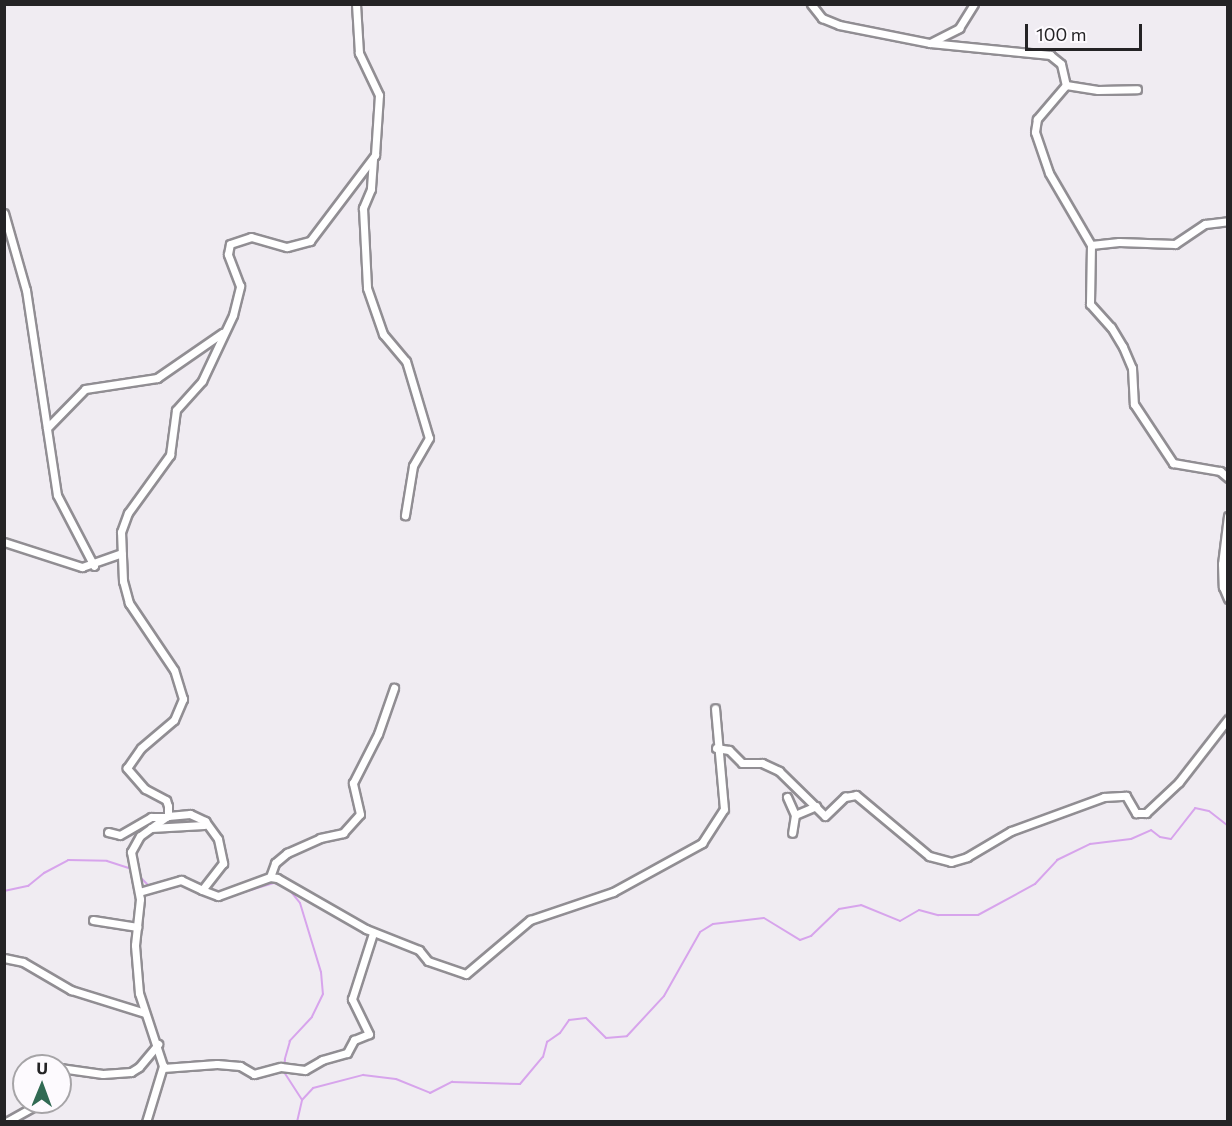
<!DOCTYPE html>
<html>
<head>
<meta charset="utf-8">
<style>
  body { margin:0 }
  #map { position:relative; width:1232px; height:1126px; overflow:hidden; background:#f0ecf2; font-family:Commissioner,sans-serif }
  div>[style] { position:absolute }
  .stream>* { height:2px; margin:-1px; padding:0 1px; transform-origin:1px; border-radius:1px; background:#d7a4ec }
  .roads { filter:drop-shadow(2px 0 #918e93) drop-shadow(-2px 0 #918e93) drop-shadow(0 2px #918e93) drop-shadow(0 -2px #918e93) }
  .street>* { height:7px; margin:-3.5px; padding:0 3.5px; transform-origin:3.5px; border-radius:3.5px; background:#fff }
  span { translate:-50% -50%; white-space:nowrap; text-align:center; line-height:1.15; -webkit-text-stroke:6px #fdfafe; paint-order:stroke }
  .frame { position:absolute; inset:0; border:6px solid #242325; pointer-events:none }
  .north { position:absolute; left:12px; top:1054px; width:60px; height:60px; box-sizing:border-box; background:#fdfafe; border:2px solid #a6a4a7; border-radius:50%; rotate:1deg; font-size:16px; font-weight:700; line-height:24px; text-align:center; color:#242325 }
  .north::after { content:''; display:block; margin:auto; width:21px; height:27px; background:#316a53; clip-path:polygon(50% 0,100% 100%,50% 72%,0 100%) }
  .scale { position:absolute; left:1025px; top:24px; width:117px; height:27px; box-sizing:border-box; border:3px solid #242325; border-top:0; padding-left:8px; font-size:18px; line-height:21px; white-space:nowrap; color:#242325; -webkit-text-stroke:4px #fdfafe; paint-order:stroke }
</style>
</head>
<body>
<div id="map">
  <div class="stream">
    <div style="left:138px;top:875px;width:16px;rotate:45deg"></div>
    <div style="left:182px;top:878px;width:12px;rotate:20deg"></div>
    <div style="left:4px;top:891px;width:25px;rotate:-12deg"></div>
    <div style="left:28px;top:886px;width:21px;rotate:-39deg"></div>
    <div style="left:44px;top:873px;width:27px;rotate:-28deg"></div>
    <div style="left:68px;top:860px;width:39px;rotate:1deg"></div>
    <div style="left:107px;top:861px;width:26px;rotate:18deg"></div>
    <div style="left:205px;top:894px;width:17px;rotate:17deg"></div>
    <div style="left:221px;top:899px;width:55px;rotate:-16.8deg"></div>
    <div style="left:274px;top:883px;width:15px;rotate:20deg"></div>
    <div style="left:288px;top:888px;width:19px;rotate:51deg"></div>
    <div style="left:300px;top:903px;width:72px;rotate:73.1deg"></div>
    <div style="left:321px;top:972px;width:22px;rotate:85deg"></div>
    <div style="left:323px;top:994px;width:25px;rotate:116deg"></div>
    <div style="left:312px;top:1017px;width:33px;rotate:133deg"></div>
    <div style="left:290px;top:1041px;width:19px;rotate:106deg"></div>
    <div style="left:285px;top:1059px;width:13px;rotate:94deg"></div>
    <div style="left:284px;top:1072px;width:33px;rotate:57deg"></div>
    <div style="left:297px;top:1122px;width:23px;rotate:-77deg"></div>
    <div style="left:302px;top:1100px;width:16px;rotate:-47deg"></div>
    <div style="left:313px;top:1088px;width:52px;rotate:-14.6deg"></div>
    <div style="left:363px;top:1075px;width:33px;rotate:7deg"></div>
    <div style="left:396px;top:1079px;width:37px;rotate:22deg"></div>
    <div style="left:430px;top:1093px;width:25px;rotate:-27deg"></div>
    <div style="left:452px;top:1082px;width:68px;rotate:1.7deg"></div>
    <div style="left:520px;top:1084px;width:35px;rotate:-50deg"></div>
    <div style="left:543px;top:1057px;width:16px;rotate:-75deg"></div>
    <div style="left:547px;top:1042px;width:16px;rotate:-35deg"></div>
    <div style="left:560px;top:1033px;width:16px;rotate:-55deg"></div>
    <div style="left:569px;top:1020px;width:17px;rotate:-7deg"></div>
    <div style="left:586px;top:1018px;width:28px;rotate:45deg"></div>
    <div style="left:606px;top:1038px;width:21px;rotate:-5deg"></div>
    <div style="left:627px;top:1036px;width:54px;rotate:-47.2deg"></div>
    <div style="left:664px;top:996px;width:73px;rotate:-60.6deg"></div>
    <div style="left:700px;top:932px;width:15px;rotate:-32deg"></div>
    <div style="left:713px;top:924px;width:51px;rotate:-6.7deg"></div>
    <div style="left:764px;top:918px;width:42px;rotate:31.4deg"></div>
    <div style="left:800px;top:940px;width:12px;rotate:-20deg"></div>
    <div style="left:811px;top:936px;width:39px;rotate:-44deg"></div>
    <div style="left:839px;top:909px;width:22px;rotate:-10deg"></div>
    <div style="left:861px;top:905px;width:42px;rotate:22.3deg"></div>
    <div style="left:900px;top:921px;width:22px;rotate:-30deg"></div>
    <div style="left:919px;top:910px;width:20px;rotate:15deg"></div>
    <div style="left:938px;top:915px;width:40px"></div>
    <div style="left:978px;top:915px;width:65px;rotate:-28.5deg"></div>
    <div style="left:1035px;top:884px;width:33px;rotate:-47deg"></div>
    <div style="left:1057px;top:860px;width:37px;rotate:-26deg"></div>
    <div style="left:1090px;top:844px;width:41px;rotate:-7deg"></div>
    <div style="left:1131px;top:839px;width:22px;rotate:-24deg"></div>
    <div style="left:1151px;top:830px;width:11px;rotate:38deg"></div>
    <div style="left:1160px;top:837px;width:11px;rotate:10deg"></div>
    <div style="left:1171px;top:839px;width:39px;rotate:-52deg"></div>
    <div style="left:1195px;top:808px;width:14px;rotate:12deg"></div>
    <div style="left:1209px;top:811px;width:24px;rotate:38deg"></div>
  </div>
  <div class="roads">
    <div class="street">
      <div style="left:811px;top:4px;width:18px;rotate:52deg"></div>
      <div style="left:822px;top:18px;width:18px;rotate:22deg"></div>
      <div style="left:839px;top:25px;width:93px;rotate:11.2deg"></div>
      <div style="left:930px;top:43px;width:121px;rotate:5.7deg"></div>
      <div style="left:1050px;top:55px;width:14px;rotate:39deg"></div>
      <div style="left:1061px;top:64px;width:22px;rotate:77deg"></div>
      <div style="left:1066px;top:85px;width:45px;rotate:130.5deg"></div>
      <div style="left:1037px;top:119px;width:13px;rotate:99deg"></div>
      <div style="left:1035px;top:132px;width:43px;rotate:71.1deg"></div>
      <div style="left:1049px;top:173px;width:83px;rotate:59.7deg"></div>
      <div style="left:1091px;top:245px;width:59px;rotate:91deg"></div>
      <div style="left:1090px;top:304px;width:31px;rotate:48deg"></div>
      <div style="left:1111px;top:327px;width:23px;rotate:59deg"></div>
      <div style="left:1123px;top:347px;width:23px;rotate:67deg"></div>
      <div style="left:1132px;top:368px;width:36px;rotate:87deg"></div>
      <div style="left:1134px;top:404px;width:71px;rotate:56.5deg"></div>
      <div style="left:1173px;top:463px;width:48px;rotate:9.7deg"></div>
      <div style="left:1220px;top:471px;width:11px;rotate:41deg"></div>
      <div style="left:930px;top:43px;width:33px;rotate:-27deg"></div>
      <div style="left:959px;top:28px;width:28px;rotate:-58deg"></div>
      <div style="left:1066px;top:85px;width:32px;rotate:9deg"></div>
      <div style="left:1098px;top:90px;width:39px;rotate:-1deg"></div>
      <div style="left:373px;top:159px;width:30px;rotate:94deg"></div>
      <div style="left:371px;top:189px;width:21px;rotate:113deg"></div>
      <div style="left:363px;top:208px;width:80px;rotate:87.1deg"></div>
      <div style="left:367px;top:288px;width:49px;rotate:70.8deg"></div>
      <div style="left:383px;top:334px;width:35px;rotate:50deg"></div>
      <div style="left:406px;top:361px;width:80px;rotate:73.4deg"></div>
      <div style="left:429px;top:438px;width:32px;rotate:120deg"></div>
      <div style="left:413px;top:466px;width:50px;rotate:99.3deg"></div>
      <div style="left:4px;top:213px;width:80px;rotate:74.1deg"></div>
      <div style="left:26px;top:290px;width:207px;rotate:81.4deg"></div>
      <div style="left:57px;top:495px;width:80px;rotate:62.5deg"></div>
      <div style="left:1091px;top:245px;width:28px;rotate:-6deg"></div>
      <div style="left:1119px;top:242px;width:56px;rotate:2deg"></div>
      <div style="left:1175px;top:244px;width:36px;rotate:-34deg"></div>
      <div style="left:1205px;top:224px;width:23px;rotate:-7deg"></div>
      <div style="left:47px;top:428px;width:54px;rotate:-45.7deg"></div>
      <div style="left:85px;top:389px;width:73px;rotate:-8.7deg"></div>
      <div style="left:157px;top:378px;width:79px;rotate:-34.7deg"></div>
      <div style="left:1228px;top:516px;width:48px;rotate:97.1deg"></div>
      <div style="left:1222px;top:564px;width:23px;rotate:88deg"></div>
      <div style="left:1223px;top:587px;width:13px;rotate:67deg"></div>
      <div style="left:4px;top:542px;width:82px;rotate:17.8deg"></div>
      <div style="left:82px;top:567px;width:42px;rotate:-19.3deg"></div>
      <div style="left:716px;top:748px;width:13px;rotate:9deg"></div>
      <div style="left:729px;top:750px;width:18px;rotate:45deg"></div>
      <div style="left:742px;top:763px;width:20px"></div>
      <div style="left:762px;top:763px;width:19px;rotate:25deg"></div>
      <div style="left:779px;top:771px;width:64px;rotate:44.4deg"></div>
      <div style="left:825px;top:816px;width:28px;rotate:-44deg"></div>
      <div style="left:845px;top:797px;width:11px;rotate:-10deg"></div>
      <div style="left:856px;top:795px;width:95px;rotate:39.9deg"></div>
      <div style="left:929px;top:856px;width:23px;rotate:15deg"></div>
      <div style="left:951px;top:862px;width:17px;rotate:-17deg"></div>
      <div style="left:967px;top:857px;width:51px;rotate:-30.6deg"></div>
      <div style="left:1011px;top:831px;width:99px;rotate:-20.1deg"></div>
      <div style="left:1104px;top:797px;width:22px;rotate:-3deg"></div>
      <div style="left:1126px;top:796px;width:20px;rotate:60deg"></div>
      <div style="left:1136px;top:813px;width:10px"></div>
      <div style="left:1146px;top:813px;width:45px;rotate:-43.2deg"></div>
      <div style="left:1179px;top:782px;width:80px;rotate:-52.1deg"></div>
      <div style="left:787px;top:797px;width:20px;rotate:66deg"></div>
      <div style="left:795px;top:815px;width:18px;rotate:99deg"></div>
      <div style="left:795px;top:815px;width:23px;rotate:-23deg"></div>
      <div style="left:168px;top:816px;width:22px;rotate:-5deg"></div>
      <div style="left:190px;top:814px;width:17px;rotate:25deg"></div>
      <div style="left:205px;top:821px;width:22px;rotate:54deg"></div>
      <div style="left:218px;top:839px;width:25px;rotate:78deg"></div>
      <div style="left:223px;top:863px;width:34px;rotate:128deg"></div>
      <div style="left:202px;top:890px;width:17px;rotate:21deg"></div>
      <div style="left:218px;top:896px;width:55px;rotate:-20.1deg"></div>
      <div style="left:270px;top:877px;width:7px;rotate:8deg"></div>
      <div style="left:277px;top:878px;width:103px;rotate:29.8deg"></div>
      <div style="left:366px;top:929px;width:57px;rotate:21.6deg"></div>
      <div style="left:419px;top:950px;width:14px;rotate:51deg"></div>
      <div style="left:428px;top:961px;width:40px;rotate:18.9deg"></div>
      <div style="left:466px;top:974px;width:84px;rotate:-40.2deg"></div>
      <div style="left:530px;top:920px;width:88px;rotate:-18.6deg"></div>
      <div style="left:613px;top:892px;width:102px;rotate:-28.8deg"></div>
      <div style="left:702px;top:843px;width:40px;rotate:-57.1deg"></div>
      <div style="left:724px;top:809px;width:101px;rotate:-95.1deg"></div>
      <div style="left:151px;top:828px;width:53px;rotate:-3.2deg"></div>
      <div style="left:108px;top:832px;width:12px;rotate:14deg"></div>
      <div style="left:120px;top:835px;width:36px;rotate:-30deg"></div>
      <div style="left:151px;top:817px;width:15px"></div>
      <div style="left:270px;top:877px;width:15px;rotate:-70deg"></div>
      <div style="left:275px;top:863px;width:16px;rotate:-40deg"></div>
      <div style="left:287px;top:853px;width:36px;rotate:-24deg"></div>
      <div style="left:320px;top:838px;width:24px;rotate:-12deg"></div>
      <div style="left:343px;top:833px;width:25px;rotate:-48deg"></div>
      <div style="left:360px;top:814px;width:32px;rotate:-103deg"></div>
      <div style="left:353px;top:783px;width:55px;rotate:-63deg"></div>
      <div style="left:378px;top:734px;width:49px;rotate:-70.8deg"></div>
      <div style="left:139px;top:892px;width:44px;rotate:-15.9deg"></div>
      <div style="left:181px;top:880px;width:23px;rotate:25deg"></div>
      <div style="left:93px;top:920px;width:45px;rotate:9deg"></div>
      <div style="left:4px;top:958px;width:19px;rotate:12deg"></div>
      <div style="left:23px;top:962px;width:56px;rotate:30.3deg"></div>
      <div style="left:71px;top:990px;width:77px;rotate:17.3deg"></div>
      <div style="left:60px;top:1068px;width:43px;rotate:7.9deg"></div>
      <div style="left:103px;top:1074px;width:28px;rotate:-4deg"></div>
      <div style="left:131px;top:1072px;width:9px;rotate:-32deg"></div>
      <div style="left:139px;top:1067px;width:30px;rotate:-50deg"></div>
      <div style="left:163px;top:1068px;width:54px;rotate:-4.2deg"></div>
      <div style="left:217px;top:1064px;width:23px;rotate:5deg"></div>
      <div style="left:240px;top:1066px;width:16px;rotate:30deg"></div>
      <div style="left:254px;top:1074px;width:28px;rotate:-15deg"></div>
      <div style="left:281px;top:1067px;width:24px;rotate:7deg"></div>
      <div style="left:305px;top:1070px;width:20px;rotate:-30deg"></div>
      <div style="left:322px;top:1060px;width:26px;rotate:-16deg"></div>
      <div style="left:347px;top:1053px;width:15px;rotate:-62deg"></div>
      <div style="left:354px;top:1040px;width:16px;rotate:-22deg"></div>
      <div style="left:369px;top:1034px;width:39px;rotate:-116deg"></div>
      <div style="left:352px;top:999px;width:69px;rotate:-72.3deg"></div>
      <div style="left:6px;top:1122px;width:41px;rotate:-29.1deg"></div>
      <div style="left:146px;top:1122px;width:59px;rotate:-73.1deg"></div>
      <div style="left:163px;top:1066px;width:77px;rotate:-108.2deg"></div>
      <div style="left:139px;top:993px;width:48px;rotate:-94.8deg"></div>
      <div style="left:135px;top:945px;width:46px;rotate:-83.8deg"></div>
      <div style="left:140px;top:899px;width:48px;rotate:-100.8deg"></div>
      <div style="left:131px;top:852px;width:18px;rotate:-61deg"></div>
      <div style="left:140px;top:836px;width:34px;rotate:-36deg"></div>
      <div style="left:168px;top:816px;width:10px;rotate:-90deg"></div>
      <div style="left:168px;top:806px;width:6px;rotate:-108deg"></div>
      <div style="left:166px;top:800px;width:24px;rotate:-152deg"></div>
      <div style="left:145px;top:789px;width:28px;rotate:-131deg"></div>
      <div style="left:127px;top:768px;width:24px;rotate:-55deg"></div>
      <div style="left:141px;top:748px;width:43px;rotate:-40.3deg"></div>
      <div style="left:174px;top:720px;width:23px;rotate:-67deg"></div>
      <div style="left:183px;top:699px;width:30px;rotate:-107deg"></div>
      <div style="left:174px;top:670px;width:81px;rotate:-123.9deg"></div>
      <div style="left:129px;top:603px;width:23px;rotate:-105deg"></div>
      <div style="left:123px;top:581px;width:49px;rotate:-92.3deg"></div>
      <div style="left:121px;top:532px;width:20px;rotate:-70deg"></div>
      <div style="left:128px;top:513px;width:72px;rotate:-54.1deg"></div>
      <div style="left:170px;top:455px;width:45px;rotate:-82.4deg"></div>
      <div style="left:176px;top:410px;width:39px;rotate:-48deg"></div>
      <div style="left:202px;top:381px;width:73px;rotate:-64.8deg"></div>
      <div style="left:233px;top:315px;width:30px;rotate:-76deg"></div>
      <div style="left:240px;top:286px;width:34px;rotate:-111deg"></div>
      <div style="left:228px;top:254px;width:10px;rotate:-79deg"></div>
      <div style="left:230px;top:244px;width:22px;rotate:-18deg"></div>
      <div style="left:251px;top:237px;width:37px;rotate:16deg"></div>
      <div style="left:287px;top:247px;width:24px;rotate:-15deg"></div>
      <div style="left:310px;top:241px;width:108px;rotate:-52.9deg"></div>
      <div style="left:375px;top:155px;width:60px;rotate:-86.2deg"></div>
      <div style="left:379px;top:95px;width:47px;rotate:-115.5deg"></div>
      <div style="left:359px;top:53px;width:49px;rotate:-93.5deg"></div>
    </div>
  </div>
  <div class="frame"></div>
  <div class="north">U</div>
  <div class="scale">100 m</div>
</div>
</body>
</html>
